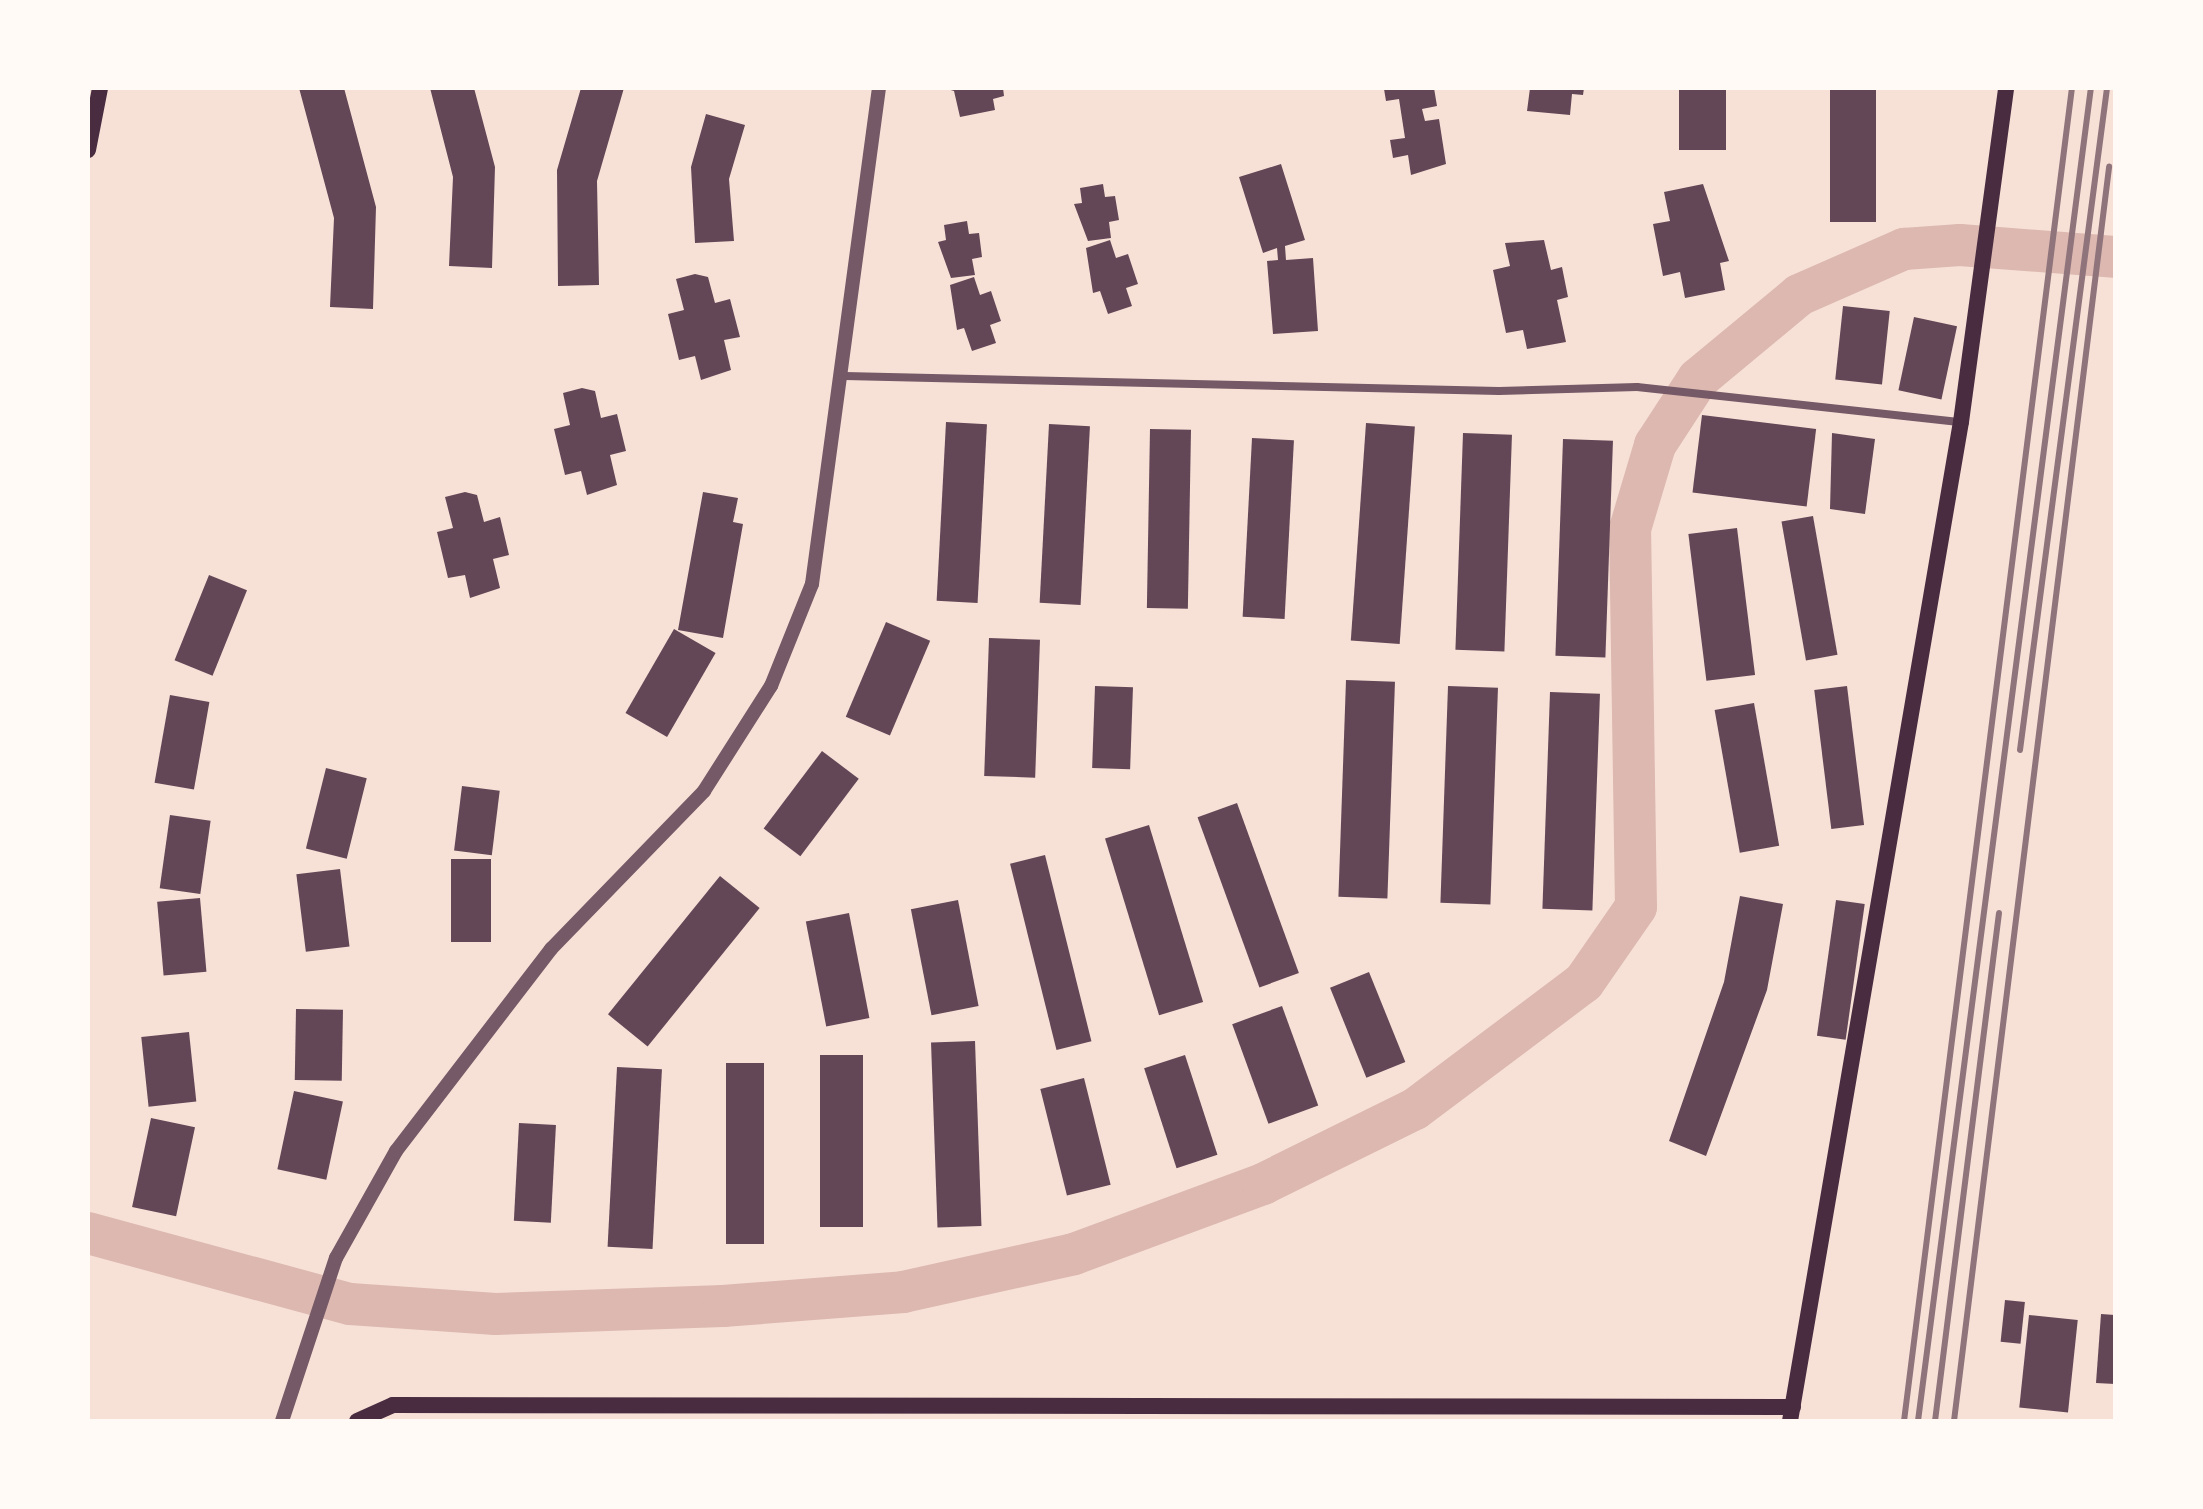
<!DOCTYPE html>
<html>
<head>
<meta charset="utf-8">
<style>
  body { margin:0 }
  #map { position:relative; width:2203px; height:1509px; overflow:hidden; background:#f7e1d7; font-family:"Titillium Web",sans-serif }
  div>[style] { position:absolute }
  .river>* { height:42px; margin:-21px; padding:0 21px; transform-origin:21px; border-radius:21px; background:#dcb8b0 }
  .building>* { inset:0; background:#644757; transform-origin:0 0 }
  .minor>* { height:8px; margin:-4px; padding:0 4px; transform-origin:4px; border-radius:4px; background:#755966 }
  .tertiary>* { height:14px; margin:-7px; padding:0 7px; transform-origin:7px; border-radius:7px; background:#755966 }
  .secondary>* { height:16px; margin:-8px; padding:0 8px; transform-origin:8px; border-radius:8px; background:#4a2c40 }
  .rail>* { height:6px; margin:-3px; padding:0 3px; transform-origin:3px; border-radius:3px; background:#8f747c }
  span { translate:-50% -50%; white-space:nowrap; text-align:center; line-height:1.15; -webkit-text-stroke:6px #fffaf5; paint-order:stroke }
  .frame { position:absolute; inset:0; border:90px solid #fffaf5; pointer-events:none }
</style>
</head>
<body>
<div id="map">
  <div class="river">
    <div style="left:88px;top:1233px;width:271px;rotate:15.2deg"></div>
    <div style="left:350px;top:1304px;width:146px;rotate:3.9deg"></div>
    <div style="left:496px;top:1314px;width:227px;rotate:-2deg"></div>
    <div style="left:723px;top:1306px;width:181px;rotate:-4.4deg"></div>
    <div style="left:903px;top:1292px;width:175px;rotate:-12.5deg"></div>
    <div style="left:1074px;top:1254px;width:202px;rotate:-20.3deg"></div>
    <div style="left:1263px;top:1184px;width:169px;rotate:-26.3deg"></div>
    <div style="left:1415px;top:1109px;width:211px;rotate:-36.9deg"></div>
    <div style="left:1584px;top:982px;width:91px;rotate:-55.3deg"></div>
    <div style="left:1636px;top:907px;width:378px;rotate:-90.9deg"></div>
    <div style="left:1630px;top:529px;width:88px;rotate:-73.4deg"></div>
    <div style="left:1655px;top:445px;width:79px;rotate:-56.9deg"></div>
    <div style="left:1698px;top:379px;width:131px;rotate:-39.7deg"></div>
    <div style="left:1799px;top:295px;width:115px;rotate:-23.7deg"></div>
    <div style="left:1904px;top:249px;width:56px;rotate:-4.1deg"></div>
    <div style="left:1960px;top:245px;width:155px;rotate:4.4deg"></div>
  </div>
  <div class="building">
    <div style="clip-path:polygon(299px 88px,344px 88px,376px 207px,373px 309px,330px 307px,334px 218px)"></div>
    <div style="clip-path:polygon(430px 88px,474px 88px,495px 167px,492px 268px,449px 266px,453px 177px)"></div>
    <div style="clip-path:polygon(581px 88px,624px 88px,597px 181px,599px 285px,558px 286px,557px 170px)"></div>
    <div style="clip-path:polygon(944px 88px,1003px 88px,1004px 96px,993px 99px,995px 110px,960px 117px,954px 91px)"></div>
    <div style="clip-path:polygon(1434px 88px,1437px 106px,1422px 109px,1425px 121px,1439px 119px,1446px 164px,1411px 175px,1408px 155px,1393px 158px,1390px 140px,1405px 138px,1399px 99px,1386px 101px,1384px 89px)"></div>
    <div style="clip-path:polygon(1530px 88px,1584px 88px,1583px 95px,1572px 94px,1570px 115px,1527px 111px)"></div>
    <div style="left:1679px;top:88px;width:47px;height:62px"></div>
    <div style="left:1830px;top:88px;width:46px;height:134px"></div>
    <div style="clip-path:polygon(706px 114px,745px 125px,729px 179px,734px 241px,695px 243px,691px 167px)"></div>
    <div style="clip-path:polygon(1281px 164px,1305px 240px,1285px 246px,1286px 260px,1313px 258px,1318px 331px,1273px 334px,1267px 261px,1278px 260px,1277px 248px,1263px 253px,1239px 177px)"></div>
    <div style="clip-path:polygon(1103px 184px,1105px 197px,1115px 196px,1119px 220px,1109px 222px,1111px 238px,1088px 241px,1074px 204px,1082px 203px,1080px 188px)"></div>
    <div style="clip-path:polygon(1703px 184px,1729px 261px,1720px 263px,1725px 290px,1685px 298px,1680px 272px,1663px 276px,1653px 224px,1670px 221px,1664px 192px)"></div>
    <div style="clip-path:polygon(967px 221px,969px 234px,979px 233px,982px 257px,972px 259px,975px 275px,951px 278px,938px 242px,946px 240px,944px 225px)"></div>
    <div style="clip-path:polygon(1110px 240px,1116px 258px,1128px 254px,1138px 284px,1126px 288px,1132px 306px,1108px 314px,1100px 291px,1093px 293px,1086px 248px)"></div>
    <div style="clip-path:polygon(1544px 240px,1551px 270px,1562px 267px,1568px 297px,1557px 300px,1566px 342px,1527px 349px,1523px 330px,1506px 333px,1493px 270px,1510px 266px,1505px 243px)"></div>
    <div style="clip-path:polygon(695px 274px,708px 277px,715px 303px,730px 299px,740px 337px,724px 340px,731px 370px,701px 380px,695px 356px,679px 360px,668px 314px,684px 310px,676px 279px)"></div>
    <div style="clip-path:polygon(974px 277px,980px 295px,991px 291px,1001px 321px,990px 325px,996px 343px,972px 351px,964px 328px,957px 330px,950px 285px)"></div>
    <div style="left:1843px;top:306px;width:47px;height:74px;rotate:6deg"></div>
    <div style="left:1914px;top:317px;width:44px;height:75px;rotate:12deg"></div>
    <div style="clip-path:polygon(582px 388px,595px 391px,601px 418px,617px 414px,626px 451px,610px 455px,617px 485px,587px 495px,581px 471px,565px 475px,554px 429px,570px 425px,563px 393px)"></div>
    <div style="left:1702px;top:415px;width:115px;height:78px;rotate:7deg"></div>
    <div style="left:946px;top:422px;width:41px;height:179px;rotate:3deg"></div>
    <div style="left:1366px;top:423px;width:49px;height:218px;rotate:4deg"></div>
    <div style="left:1049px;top:424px;width:41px;height:179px;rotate:3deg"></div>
    <div style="left:1150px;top:429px;width:41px;height:179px;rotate:1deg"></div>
    <div style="left:1463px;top:433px;width:49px;height:217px;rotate:2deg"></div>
    <div style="clip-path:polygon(1832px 433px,1875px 439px,1865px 514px,1830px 509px)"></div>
    <div style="left:1252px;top:438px;width:42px;height:179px;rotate:3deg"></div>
    <div style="left:1563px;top:439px;width:50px;height:217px;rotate:2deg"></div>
    <div style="clip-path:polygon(465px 492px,477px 495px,484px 522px,500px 517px,509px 555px,493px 559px,500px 588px,470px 598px,465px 575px,448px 578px,437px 532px,453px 528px,445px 497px)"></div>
    <div style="clip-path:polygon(703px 492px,738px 498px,733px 522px,743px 524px,723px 638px,678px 630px)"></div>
    <div style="left:1813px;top:516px;width:141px;height:32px;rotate:80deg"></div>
    <div style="left:1737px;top:528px;width:148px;height:49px;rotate:83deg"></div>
    <div style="left:209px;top:575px;width:41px;height:92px;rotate:22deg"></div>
    <div style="left:886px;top:622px;width:48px;height:103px;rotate:23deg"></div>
    <div style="left:674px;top:629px;width:48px;height:97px;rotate:30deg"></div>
    <div style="left:989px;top:638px;width:51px;height:138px;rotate:2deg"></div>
    <div style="left:1346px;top:680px;width:49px;height:217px;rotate:2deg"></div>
    <div style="left:1095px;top:686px;width:38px;height:82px;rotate:2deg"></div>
    <div style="left:1448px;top:686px;width:50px;height:217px;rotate:2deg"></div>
    <div style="left:1847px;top:686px;width:140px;height:33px;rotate:83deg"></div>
    <div style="left:1550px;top:692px;width:50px;height:217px;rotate:2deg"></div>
    <div style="left:170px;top:695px;width:40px;height:89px;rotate:10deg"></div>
    <div style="left:1754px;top:703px;width:145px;height:40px;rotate:80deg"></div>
    <div style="left:822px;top:751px;width:46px;height:97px;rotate:37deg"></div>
    <div style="left:326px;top:768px;width:42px;height:83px;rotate:14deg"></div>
    <div style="left:462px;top:786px;width:38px;height:65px;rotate:7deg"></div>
    <div style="left:1237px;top:803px;width:181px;height:42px;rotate:70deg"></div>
    <div style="left:170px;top:815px;width:41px;height:74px;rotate:8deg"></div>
    <div style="left:1149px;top:825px;width:185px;height:46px;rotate:73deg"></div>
    <div style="left:1045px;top:855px;width:192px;height:36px;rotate:76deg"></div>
    <div style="left:451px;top:859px;width:40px;height:83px"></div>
    <div style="left:340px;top:869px;width:78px;height:44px;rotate:83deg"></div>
    <div style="left:720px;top:876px;width:51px;height:178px;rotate:39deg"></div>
    <div style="clip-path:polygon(1740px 896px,1783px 904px,1767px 990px,1706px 1156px,1669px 1141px,1724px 982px)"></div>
    <div style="left:200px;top:898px;width:74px;height:43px;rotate:85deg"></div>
    <div style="left:958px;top:900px;width:108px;height:48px;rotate:79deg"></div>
    <div style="left:1836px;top:900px;width:29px;height:137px;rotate:8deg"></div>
    <div style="left:849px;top:913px;width:107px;height:44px;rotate:79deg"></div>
    <div style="left:1369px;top:972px;width:97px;height:42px;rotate:68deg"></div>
    <div style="left:1282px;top:1006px;width:106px;height:53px;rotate:70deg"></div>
    <div style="left:296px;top:1009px;width:47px;height:71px;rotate:1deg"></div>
    <div style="left:189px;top:1032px;width:70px;height:48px;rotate:84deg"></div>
    <div style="left:975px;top:1041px;width:185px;height:44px;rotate:88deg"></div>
    <div style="left:820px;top:1055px;width:43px;height:172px"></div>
    <div style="left:1185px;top:1055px;width:105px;height:43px;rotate:72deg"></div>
    <div style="left:726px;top:1063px;width:38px;height:181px"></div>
    <div style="left:617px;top:1067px;width:45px;height:180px;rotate:3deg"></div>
    <div style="left:1084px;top:1078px;width:110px;height:45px;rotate:76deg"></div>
    <div style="left:294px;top:1091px;width:50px;height:80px;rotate:12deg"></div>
    <div style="left:151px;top:1118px;width:45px;height:91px;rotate:12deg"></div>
    <div style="left:519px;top:1123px;width:37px;height:98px;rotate:3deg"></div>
    <div style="left:2005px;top:1300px;width:20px;height:42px;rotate:6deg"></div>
    <div style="clip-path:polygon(2101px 1314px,2115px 1315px,2115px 1384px,2096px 1383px)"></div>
    <div style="left:2029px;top:1315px;width:49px;height:93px;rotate:6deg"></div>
  </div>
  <div class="minor">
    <div style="left:845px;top:376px;width:654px;rotate:1.31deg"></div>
    <div style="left:1499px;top:391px;width:138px;rotate:-1.7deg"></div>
    <div style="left:1637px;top:387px;width:326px;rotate:6.2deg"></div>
  </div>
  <div class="tertiary">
    <div style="left:282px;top:1421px;width:172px;rotate:-71.7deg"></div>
    <div style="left:336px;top:1258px;width:123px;rotate:-60.7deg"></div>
    <div style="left:396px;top:1151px;width:255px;rotate:-52.5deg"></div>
    <div style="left:551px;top:949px;width:220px;rotate:-45.9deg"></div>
    <div style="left:704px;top:791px;width:125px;rotate:-57.5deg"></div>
    <div style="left:771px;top:686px;width:110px;rotate:-68.1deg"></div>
    <div style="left:812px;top:584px;width:501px;rotate:-82.31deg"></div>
  </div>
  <div class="secondary">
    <div style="left:88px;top:150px;width:63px;rotate:-79deg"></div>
    <div style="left:357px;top:1421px;width:39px;rotate:-24deg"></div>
    <div style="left:393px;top:1405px;width:1400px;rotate:0.08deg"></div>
    <div style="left:1790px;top:1421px;width:1014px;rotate:-80.29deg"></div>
    <div style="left:1961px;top:422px;width:337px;rotate:-82.3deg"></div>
  </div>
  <div class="rail">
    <div style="left:2020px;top:750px;width:668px;rotate:-82.51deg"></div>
    <div style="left:1904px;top:1421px;width:1344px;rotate:-82.82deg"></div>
    <div style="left:1918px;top:1421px;width:1344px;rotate:-82.61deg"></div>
    <div style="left:1935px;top:1421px;width:512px;rotate:-82.82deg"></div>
    <div style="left:1954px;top:1421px;width:1264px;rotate:-82.95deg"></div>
  </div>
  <div class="frame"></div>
</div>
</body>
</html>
